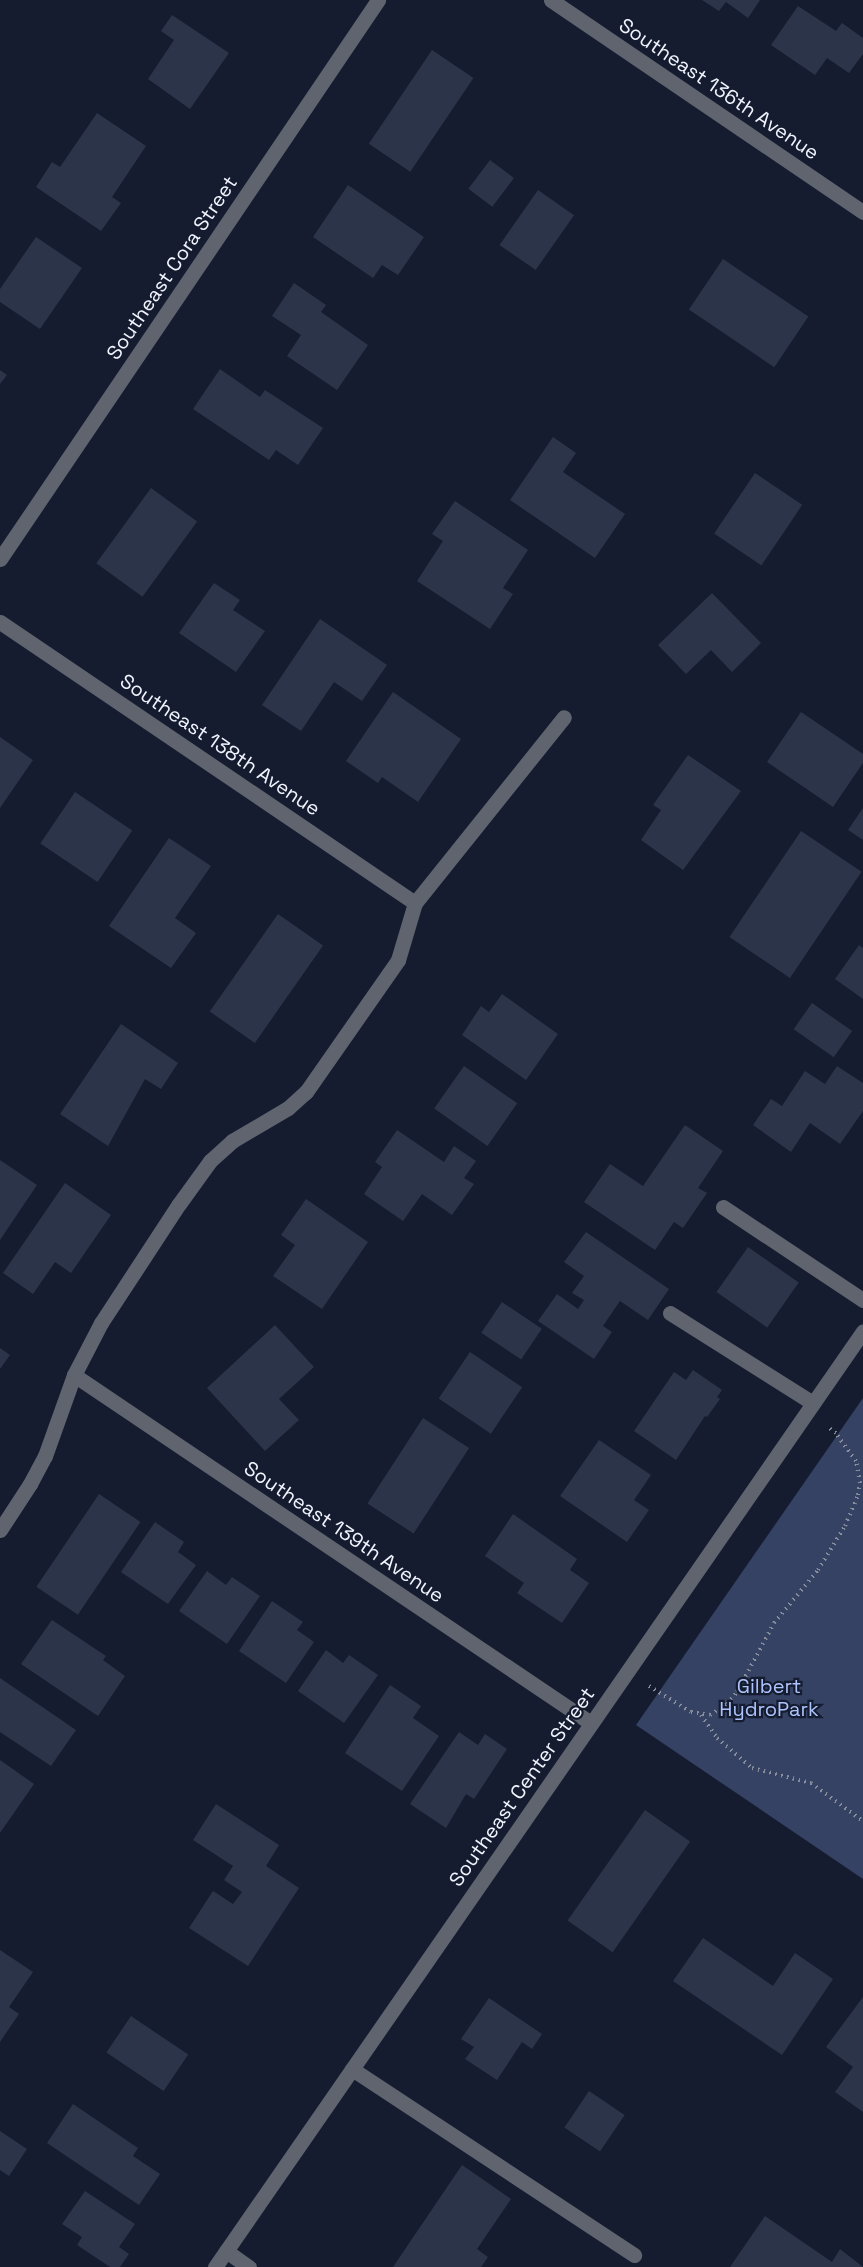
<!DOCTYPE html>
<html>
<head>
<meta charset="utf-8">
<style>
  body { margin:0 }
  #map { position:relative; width:863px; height:2267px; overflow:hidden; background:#151c30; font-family:"Space Grotesk",sans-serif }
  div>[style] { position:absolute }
  .green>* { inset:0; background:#354264 }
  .building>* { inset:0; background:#2c344a; transform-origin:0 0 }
  .path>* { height:4px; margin-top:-2px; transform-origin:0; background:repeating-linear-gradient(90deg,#898e9c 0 1.5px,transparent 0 6px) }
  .minor>* { height:15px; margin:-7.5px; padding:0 7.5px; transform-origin:7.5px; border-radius:7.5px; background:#5f646f }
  span { translate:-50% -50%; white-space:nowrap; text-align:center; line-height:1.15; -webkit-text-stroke:4.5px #151c30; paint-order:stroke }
  .street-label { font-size:20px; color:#f1f4fd }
  .park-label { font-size:20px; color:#adc3fb }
</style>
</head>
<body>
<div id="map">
  <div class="green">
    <div style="clip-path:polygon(863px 1398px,863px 1879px,636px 1725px)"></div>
  </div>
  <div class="building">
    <div style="clip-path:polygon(702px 0,760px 0,748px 18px,726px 2px,719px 11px)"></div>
    <div style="clip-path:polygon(798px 6px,836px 31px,842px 23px,863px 38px,863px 54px,849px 73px,827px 58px,815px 75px,771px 45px)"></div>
    <div style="clip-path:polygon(172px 15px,229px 53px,190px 109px,148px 79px,174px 40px,161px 31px)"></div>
    <div style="left:432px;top:50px;width:50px;height:113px;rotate:34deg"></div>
    <div style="clip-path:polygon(97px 113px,146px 146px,112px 197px,121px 203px,101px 231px,36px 187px,52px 162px,60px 167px)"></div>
    <div style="left:490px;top:160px;width:30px;height:36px;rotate:37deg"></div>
    <div style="clip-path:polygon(348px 185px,424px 237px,398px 275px,382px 265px,373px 278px,313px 237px)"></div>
    <div style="left:538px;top:190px;width:44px;height:67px;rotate:35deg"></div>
    <div style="clip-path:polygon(36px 237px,82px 268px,40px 329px,0 302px,0 289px)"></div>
    <div style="left:723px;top:259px;width:103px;height:61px;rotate:34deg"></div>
    <div style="clip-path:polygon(294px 283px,326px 305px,321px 312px,368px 345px,337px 390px,287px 356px,301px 335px,272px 316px)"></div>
    <div style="clip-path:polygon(220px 369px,260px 397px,265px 390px,323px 428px,298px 465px,276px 450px,269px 460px,193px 409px)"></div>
    <div style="clip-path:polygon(0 370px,7px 375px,0 384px)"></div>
    <div style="clip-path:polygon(553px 437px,576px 453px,563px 472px,625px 514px,595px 558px,510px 500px)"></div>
    <div style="left:755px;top:473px;width:57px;height:73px;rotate:34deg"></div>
    <div style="left:151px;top:488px;width:57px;height:93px;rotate:36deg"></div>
    <div style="clip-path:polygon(455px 501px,528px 550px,503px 588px,513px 594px,490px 629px,417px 581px,443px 541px,432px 534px)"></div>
    <div style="clip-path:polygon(214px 583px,240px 600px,233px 610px,265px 631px,236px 672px,179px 633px)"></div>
    <div style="clip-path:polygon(712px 593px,761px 643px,732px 672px,711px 650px,686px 674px,658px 645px)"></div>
    <div style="clip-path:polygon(320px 619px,387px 665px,362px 701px,334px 682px,301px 731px,262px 705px)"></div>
    <div style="clip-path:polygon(393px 692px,461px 739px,418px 802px,382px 777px,378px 783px,346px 761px)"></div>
    <div style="clip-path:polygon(801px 712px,863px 754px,863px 763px,833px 807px,767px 762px)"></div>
    <div style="clip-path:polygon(0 737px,33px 760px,0 808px)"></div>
    <div style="clip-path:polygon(688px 755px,741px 791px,683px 870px,641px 840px,661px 810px,653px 805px)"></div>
    <div style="left:75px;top:792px;width:69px;height:62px;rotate:34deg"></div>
    <div style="clip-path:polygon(863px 808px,863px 840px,848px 830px)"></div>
    <div style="left:801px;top:831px;width:73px;height:128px;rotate:34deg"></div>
    <div style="clip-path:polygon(169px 838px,211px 866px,175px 918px,196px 933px,171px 968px,109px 926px)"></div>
    <div style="left:278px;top:914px;width:55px;height:119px;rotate:35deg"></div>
    <div style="clip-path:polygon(859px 945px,863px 948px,863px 999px,835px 979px)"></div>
    <div style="clip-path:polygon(502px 994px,558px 1034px,526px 1080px,462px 1035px,481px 1006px,489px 1012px)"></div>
    <div style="left:812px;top:1003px;width:49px;height:32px;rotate:35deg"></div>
    <div style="clip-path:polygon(121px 1024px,178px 1063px,161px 1089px,145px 1079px,108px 1146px,60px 1114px)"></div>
    <div style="left:464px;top:1066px;width:65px;height:52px;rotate:35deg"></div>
    <div style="clip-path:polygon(837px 1066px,863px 1083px,863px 1111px,840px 1144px,810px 1123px,791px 1152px,753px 1125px,771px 1099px,782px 1106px,805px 1071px,825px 1084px)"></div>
    <div style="clip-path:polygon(685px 1125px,723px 1151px,698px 1188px,707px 1193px,683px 1228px,674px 1222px,655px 1250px,584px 1202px,610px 1164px,643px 1186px)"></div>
    <div style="clip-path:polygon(397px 1130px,444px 1162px,454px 1146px,476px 1161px,464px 1178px,474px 1184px,452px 1215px,422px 1194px,403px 1221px,364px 1194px,382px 1167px,375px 1162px)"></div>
    <div style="clip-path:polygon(0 1160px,37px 1185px,0 1240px)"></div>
    <div style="clip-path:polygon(65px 1183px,111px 1215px,71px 1273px,55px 1262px,33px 1294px,3px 1273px)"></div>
    <div style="clip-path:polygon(306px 1199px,368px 1242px,322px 1309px,273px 1276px,295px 1245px,281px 1235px)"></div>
    <div style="clip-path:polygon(586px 1232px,669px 1289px,648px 1320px,620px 1301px,603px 1326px,612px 1332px,594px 1359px,538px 1321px,557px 1294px,578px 1309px,584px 1300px,572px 1293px,584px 1276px,564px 1262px)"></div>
    <div style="left:748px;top:1247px;width:62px;height:55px;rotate:35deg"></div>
    <div style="left:502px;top:1302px;width:48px;height:37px;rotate:34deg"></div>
    <div style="clip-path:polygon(275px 1325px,314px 1367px,279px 1399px,299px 1420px,265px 1451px,207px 1388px)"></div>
    <div style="clip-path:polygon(0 1348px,10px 1355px,0 1369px)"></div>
    <div style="left:470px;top:1352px;width:63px;height:56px;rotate:34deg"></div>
    <div style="clip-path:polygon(693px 1370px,722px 1390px,717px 1397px,720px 1399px,707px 1417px,705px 1416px,676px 1460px,634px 1431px,674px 1372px,686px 1380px)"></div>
    <div style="left:423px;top:1418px;width:55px;height:102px;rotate:33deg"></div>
    <div style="clip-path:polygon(599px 1440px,651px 1475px,634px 1500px,649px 1510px,627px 1542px,560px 1496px)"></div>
    <div style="left:99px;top:1494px;width:50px;height:112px;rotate:34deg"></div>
    <div style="clip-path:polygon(513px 1514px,577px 1559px,570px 1570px,589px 1583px,562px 1623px,517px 1593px,524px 1583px,485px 1556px)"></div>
    <div style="clip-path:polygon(155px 1522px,184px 1542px,178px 1552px,196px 1565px,168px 1604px,121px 1572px)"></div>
    <div style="clip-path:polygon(207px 1571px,226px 1585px,232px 1577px,260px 1596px,227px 1644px,179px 1611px)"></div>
    <div style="clip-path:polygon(272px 1601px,303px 1622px,297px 1630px,314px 1642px,286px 1683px,239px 1651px)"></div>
    <div style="clip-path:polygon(52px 1620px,106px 1656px,103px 1660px,125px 1676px,98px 1716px,21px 1664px)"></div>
    <div style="clip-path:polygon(326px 1650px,343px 1663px,349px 1655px,378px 1675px,344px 1723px,298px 1691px)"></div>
    <div style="clip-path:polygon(0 1678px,76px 1730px,51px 1766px,0 1732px)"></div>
    <div style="clip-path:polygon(390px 1685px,421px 1706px,413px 1718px,439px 1736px,402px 1791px,345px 1753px)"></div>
    <div style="clip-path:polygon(459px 1732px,478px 1745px,485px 1734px,507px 1749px,474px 1799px,466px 1794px,446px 1828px,410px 1804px)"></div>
    <div style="clip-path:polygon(0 1760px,34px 1784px,0 1833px)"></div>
    <div style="clip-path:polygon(216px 1804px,279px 1845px,266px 1866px,299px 1888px,248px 1966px,189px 1928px,213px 1891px,233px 1904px,242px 1892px,224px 1880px,233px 1866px,193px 1840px)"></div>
    <div style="left:645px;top:1810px;width:55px;height:135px;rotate:35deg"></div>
    <div style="clip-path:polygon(703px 1938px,773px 1986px,795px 1953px,833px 1979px,782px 2055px,673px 1981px)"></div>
    <div style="clip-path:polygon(0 1950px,33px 1972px,9px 2007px,19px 2014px,0 2042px)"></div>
    <div style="clip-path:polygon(863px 1997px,863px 2112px,835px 2092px,853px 2067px,826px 2047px)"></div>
    <div style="clip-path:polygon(489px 1998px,542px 2034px,532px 2049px,522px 2042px,497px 2080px,465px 2059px,474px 2047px,461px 2039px)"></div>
    <div style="left:131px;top:2016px;width:69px;height:44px;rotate:34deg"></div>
    <div style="left:589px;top:2091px;width:43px;height:44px;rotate:34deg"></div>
    <div style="clip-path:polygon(73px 2104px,138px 2148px,133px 2156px,160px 2174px,139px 2205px,47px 2143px)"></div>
    <div style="clip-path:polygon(0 2131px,27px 2149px,9px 2176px,0 2170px)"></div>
    <div style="clip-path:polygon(462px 2165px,511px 2199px,477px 2249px,488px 2257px,481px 2267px,393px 2267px)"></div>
    <div style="clip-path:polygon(85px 2191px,135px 2224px,119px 2247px,129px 2254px,120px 2267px,110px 2267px,77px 2245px,82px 2237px,62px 2224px)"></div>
    <div style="clip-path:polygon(765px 2216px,832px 2262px,840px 2249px,863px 2267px,730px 2267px)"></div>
  </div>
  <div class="path">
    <div style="left:649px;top:1686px;width:49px;rotate:31.8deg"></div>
    <div style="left:691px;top:1712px;width:19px;rotate:9deg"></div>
    <div style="left:710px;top:1715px;width:20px;rotate:-33deg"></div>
    <div style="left:727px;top:1704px;width:16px;rotate:-50deg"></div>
    <div style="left:737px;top:1692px;width:78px;rotate:-61.8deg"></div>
    <div style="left:774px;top:1623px;width:69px;rotate:-50.3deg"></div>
    <div style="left:818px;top:1570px;width:52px;rotate:-58.5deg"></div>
    <div style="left:845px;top:1526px;width:34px;rotate:-67deg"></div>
    <div style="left:858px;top:1495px;width:12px;rotate:-81deg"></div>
    <div style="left:860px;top:1483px;width:22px;rotate:-100deg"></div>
    <div style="left:856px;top:1461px;width:34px;rotate:-126deg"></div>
    <div style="left:836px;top:1433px;width:9px;rotate:-144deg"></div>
    <div style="left:701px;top:1715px;width:28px;rotate:55deg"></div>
    <div style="left:717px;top:1738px;width:46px;rotate:40.6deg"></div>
    <div style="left:752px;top:1768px;width:61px;rotate:14.3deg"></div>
    <div style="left:811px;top:1783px;width:64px;rotate:36.2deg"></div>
  </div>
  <div class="minor">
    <div style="left:551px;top:0;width:377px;rotate:34.2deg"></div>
    <div style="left:0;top:559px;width:675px;rotate:-55.93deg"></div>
    <div style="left:0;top:622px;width:501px;rotate:34.1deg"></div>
    <div style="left:723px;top:1207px;width:168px;rotate:33.6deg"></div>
    <div style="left:670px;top:1313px;width:169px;rotate:32.2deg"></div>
    <div style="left:74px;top:1375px;width:623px;rotate:33.95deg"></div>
    <div style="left:0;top:1530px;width:55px;rotate:-56.9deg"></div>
    <div style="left:30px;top:1484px;width:32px;rotate:-62deg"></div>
    <div style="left:45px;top:1456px;width:86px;rotate:-70.3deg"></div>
    <div style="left:74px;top:1375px;width:59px;rotate:-62.6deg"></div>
    <div style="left:101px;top:1323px;width:142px;rotate:-56.8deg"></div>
    <div style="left:179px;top:1204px;width:53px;rotate:-54.2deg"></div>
    <div style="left:210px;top:1161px;width:30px;rotate:-42deg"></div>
    <div style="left:232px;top:1141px;width:65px;rotate:-30.5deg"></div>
    <div style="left:288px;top:1108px;width:24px;rotate:-42deg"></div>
    <div style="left:306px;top:1092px;width:161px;rotate:-55.1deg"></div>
    <div style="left:398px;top:960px;width:59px;rotate:-73.4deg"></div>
    <div style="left:415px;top:903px;width:238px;rotate:-51.3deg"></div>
    <div style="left:352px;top:2069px;width:338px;rotate:33.4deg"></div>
    <div style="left:226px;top:2251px;width:28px;rotate:35deg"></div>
    <div style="left:215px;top:2267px;width:1138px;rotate:-55.3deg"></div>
  </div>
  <div class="street-label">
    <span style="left:719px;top:89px;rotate:34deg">Southeast 136th Avenue</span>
    <span style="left:172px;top:268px;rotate:-56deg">Southeast Cora Street</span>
    <span style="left:220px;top:745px;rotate:34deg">Southeast 138th Avenue</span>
    <span style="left:344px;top:1532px;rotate:34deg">Southeast 139th Avenue</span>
    <span style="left:522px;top:1787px;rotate:-55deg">Southeast Center Street</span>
  </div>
  <div class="park-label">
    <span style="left:769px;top:1698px">Gilbert<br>HydroPark</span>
  </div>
</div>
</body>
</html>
